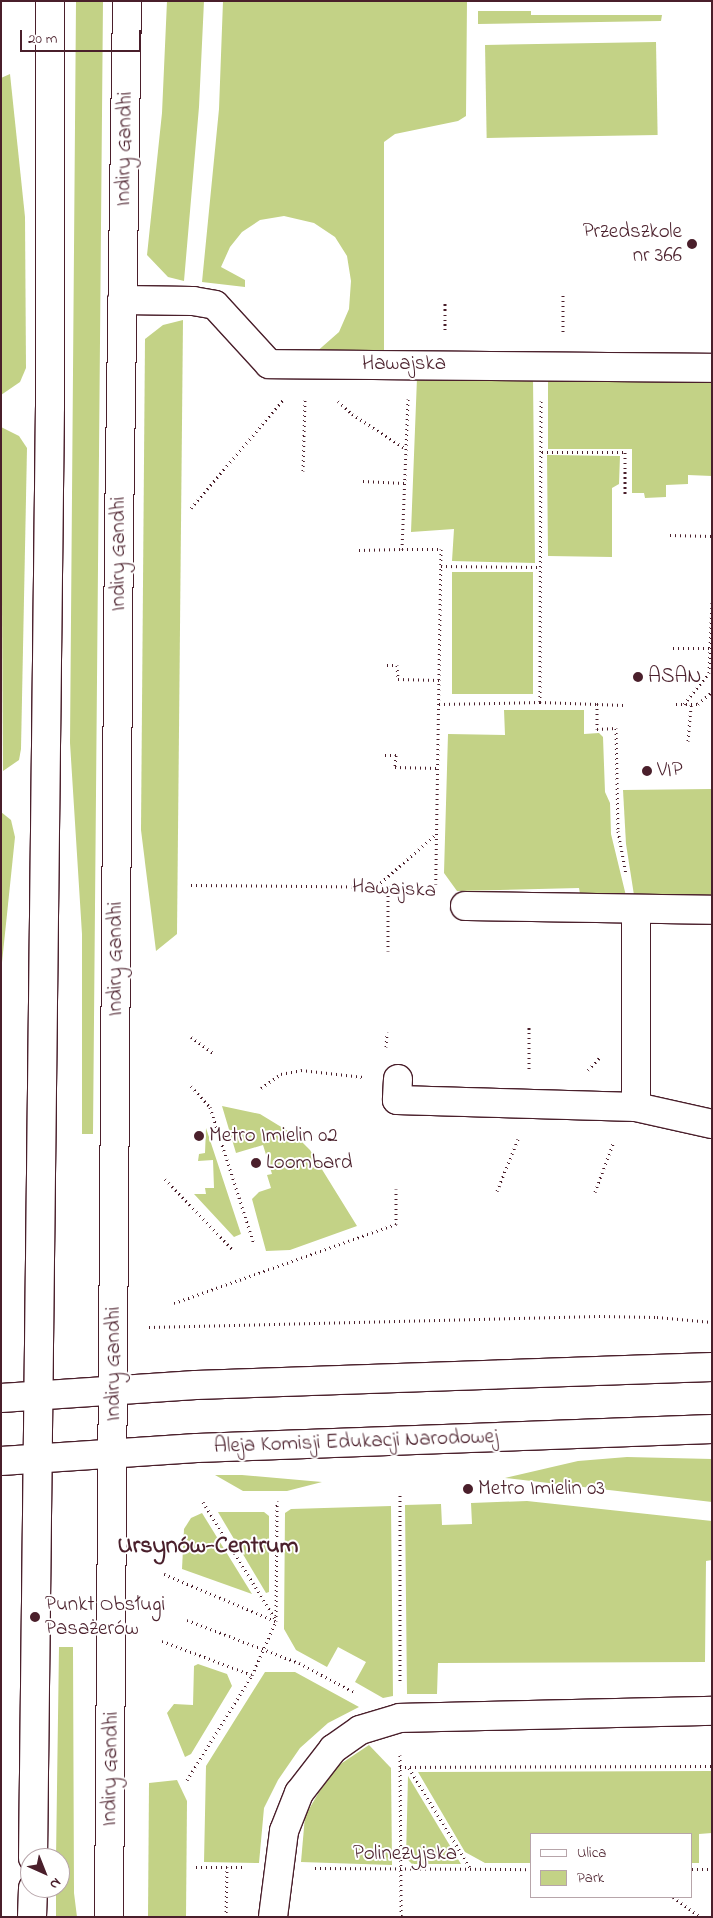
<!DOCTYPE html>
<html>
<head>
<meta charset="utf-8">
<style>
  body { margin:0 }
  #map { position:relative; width:713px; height:1918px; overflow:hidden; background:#fff; font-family:"Indie Flower",sans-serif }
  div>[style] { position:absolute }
  .green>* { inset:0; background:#c3d286; transform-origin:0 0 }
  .path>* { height:3px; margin-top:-1.5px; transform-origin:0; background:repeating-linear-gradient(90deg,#4a1f2b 0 1px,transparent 0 5px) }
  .roads { filter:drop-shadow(1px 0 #4a1f2b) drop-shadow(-1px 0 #4a1f2b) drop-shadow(0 1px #4a1f2b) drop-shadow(0 -1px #4a1f2b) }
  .street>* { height:28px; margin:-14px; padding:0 14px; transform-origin:14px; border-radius:14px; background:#fff }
  .secondary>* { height:28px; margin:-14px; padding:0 14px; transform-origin:14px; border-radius:14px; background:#fff }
  .dots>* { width:14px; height:14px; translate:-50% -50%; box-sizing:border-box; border:2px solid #fff; border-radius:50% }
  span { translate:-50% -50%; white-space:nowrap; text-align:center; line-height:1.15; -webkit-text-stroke:4px #fff; paint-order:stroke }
  .street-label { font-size:21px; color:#4a1f2b }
  .poi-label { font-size:21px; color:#4a1f2b }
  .right { translate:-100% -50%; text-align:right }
  .left { translate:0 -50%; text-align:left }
  .quarter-label { font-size:24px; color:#4a1f2b; font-weight:700 }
  .frame { position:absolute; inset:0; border:2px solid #4a1f2b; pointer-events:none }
  .legend { position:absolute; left:530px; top:1833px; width:162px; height:65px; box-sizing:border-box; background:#fff; border:1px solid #b7a5aa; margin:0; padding:6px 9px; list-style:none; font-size:15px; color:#4a1f2b }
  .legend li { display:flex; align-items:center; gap:10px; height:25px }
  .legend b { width:25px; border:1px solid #b7a5aa }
  .north { position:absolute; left:20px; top:1848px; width:50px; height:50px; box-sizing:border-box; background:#fff; border:1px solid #b7a5aa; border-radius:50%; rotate:136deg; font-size:14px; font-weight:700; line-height:20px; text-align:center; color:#4a1f2b }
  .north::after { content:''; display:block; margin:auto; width:18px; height:22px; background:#4a1f2b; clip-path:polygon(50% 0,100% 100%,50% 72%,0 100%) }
  .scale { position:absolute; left:20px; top:30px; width:121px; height:22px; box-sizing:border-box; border:2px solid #4a1f2b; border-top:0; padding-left:6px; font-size:15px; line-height:18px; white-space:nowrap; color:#4a1f2b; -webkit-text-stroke:4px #fff; paint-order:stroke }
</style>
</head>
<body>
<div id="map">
  <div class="green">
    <div style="clip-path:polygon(76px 1px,103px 1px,93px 1134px,82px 1134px,82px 934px,70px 743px)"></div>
    <div style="clip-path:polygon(167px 1px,204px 1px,199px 107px,184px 281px,168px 277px,147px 255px,162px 113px)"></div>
    <div style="clip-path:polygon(223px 1px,467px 1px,466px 116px,458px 121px,395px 134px,384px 142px,384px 353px,314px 354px,339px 332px,349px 309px,351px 281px,347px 256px,335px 237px,314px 223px,284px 216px,260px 220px,242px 232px,230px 247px,221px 267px,245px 280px,245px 287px,202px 282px,219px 109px)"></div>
    <div style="clip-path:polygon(478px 11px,531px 11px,531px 15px,662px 15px,661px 21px,478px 24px)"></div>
    <div style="left:656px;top:42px;width:93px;height:171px;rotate:89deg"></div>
    <div style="clip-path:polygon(10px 74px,25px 217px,26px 368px,20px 382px,1px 395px,1px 78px)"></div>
    <div style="clip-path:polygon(183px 320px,177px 934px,156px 951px,141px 830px,145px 339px,163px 325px)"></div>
    <div style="clip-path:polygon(548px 376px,712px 381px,712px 476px,688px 475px,688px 484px,666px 485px,666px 497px,645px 498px,644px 493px,632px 493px,632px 449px,548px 449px)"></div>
    <div style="clip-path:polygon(417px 378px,533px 378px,535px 563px,452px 561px,454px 529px,411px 532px)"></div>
    <div style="clip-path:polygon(1px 427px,19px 436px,27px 448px,21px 749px,19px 760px,3px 771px)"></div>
    <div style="clip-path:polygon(547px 455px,620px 456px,619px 484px,612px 488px,612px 557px,548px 556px)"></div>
    <div style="left:533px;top:572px;width:122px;height:81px;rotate:90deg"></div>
    <div style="clip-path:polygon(504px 710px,584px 710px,584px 734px,599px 733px,603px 737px,605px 792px,610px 803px,611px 834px,627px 900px,581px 900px,579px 888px,457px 891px,444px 873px,448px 734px,505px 735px)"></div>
    <div style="clip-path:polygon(712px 789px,712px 901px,634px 895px,626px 844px,623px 790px)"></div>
    <div style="clip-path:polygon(1px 812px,11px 820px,15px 837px,1px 972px)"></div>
    <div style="clip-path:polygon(222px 1106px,260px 1114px,296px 1136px,310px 1150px,357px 1226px,290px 1250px,266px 1251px,252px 1199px,259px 1192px,271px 1188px,267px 1175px,272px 1174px,263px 1145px,236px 1153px)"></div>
    <div style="clip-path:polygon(206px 1128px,241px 1234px,234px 1237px,194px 1194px,206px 1194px,205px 1188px,214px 1188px,213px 1160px,198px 1161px,199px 1154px,205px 1153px)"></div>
    <div style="clip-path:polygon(627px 1457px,712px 1459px,712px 1502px,505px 1478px,578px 1461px)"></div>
    <div style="clip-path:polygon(215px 1475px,242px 1475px,322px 1482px,287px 1491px,243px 1491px)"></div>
    <div style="clip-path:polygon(527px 1501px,712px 1521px,712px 1560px,706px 1561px,705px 1662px,438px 1663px,437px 1694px,407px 1694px,405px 1505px,441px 1504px,442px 1525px,472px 1524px,471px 1503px)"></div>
    <div style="clip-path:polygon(391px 1506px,393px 1696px,383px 1698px,355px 1682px,366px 1662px,338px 1647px,327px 1667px,296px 1650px,284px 1629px,285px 1513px,291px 1509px)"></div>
    <div style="clip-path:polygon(264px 1512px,269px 1516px,269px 1592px,266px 1593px,218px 1512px)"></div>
    <div style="clip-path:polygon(202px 1513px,252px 1594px,182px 1569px,184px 1529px,191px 1518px)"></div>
    <div style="clip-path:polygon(59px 1647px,73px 1647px,74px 1893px,77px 1917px,56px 1917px,56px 1888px,60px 1888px,60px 1858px,56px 1858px)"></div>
    <div style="clip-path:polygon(198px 1664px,227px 1674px,232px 1686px,191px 1754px,185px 1757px,167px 1713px,174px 1704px,193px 1705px,194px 1666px)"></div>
    <div style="clip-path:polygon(265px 1672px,295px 1672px,359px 1707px,328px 1723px,300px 1748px,278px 1780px,264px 1808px,259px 1863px,204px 1862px,206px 1766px)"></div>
    <div style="clip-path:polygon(369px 1745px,391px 1768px,392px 1865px,301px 1862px,305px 1816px,319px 1792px,339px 1765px)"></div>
    <div style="clip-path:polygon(712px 1771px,712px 1833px,699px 1834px,699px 1863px,692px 1863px,692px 1834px,532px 1834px,532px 1863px,485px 1863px,465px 1852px,418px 1772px)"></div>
    <div style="clip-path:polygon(408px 1776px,461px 1864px,412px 1864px,406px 1858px)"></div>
    <div style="clip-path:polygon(177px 1780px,187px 1801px,186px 1917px,148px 1917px,149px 1783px)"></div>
  </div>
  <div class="path">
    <div style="left:445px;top:330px;width:29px;rotate:-90deg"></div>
    <div style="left:563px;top:332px;width:40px;rotate:-90deg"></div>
    <div style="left:408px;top:399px;width:150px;rotate:92.3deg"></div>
    <div style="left:402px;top:549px;width:39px"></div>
    <div style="left:441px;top:549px;width:335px;rotate:90.9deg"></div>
    <div style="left:338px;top:401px;width:19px;rotate:43deg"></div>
    <div style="left:352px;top:414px;width:64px;rotate:32.9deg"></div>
    <div style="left:541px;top:401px;width:301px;rotate:90.2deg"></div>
    <div style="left:540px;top:702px;width:57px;rotate:2deg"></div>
    <div style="left:597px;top:704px;width:25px;rotate:90deg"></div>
    <div style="left:597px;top:729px;width:19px;rotate:-3deg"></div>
    <div style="left:616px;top:728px;width:103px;rotate:88.9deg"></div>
    <div style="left:618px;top:831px;width:44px;rotate:79.5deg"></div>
    <div style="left:542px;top:452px;width:83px"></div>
    <div style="left:625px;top:452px;width:42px;rotate:90deg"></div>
    <div style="left:303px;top:471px;width:71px;rotate:-88.4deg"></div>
    <div style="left:363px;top:481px;width:41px;rotate:2.8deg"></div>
    <div style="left:191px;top:508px;width:142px;rotate:-49.6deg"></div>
    <div style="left:670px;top:535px;width:42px;rotate:1.4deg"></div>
    <div style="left:359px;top:550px;width:43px;rotate:-1.3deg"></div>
    <div style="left:441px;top:566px;width:100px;rotate:0.6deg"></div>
    <div style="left:673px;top:648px;width:36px"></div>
    <div style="left:387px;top:665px;width:10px"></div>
    <div style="left:397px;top:665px;width:14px;rotate:86deg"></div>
    <div style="left:398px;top:679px;width:41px;rotate:1.4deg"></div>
    <div style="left:439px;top:704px;width:101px;rotate:-1.1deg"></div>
    <div style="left:597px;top:704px;width:26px;rotate:2deg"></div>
    <div style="left:676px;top:704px;width:22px"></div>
    <div style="left:698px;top:704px;width:18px;rotate:-41deg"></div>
    <div style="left:684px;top:704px;width:40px;rotate:-51deg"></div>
    <div style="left:709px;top:673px;width:71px;rotate:-87.6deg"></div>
    <div style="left:688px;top:741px;width:37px;rotate:-85deg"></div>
    <div style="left:385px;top:755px;width:11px"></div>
    <div style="left:396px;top:755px;width:12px;rotate:95deg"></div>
    <div style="left:395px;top:767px;width:43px;rotate:1.3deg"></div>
    <div style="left:191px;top:885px;width:244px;rotate:0.5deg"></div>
    <div style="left:377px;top:886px;width:79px;rotate:-41.4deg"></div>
    <div style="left:388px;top:951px;width:65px;rotate:-90deg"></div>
    <div style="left:191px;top:1037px;width:29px;rotate:36deg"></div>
    <div style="left:386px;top:1047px;width:15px;rotate:-86deg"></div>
    <div style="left:529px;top:1069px;width:42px;rotate:-90deg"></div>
    <div style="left:588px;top:1070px;width:19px;rotate:-47deg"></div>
    <div style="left:191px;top:1086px;width:28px;rotate:48deg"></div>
    <div style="left:210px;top:1107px;width:144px;rotate:72.2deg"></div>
    <div style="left:261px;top:1088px;width:24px;rotate:-35deg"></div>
    <div style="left:281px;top:1074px;width:20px;rotate:-11deg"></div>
    <div style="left:301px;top:1070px;width:63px;rotate:6.3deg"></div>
    <div style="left:165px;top:1179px;width:98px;rotate:46.2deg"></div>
    <div style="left:497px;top:1191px;width:56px;rotate:-68deg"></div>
    <div style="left:595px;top:1192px;width:54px;rotate:-69.6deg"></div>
    <div style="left:174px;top:1303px;width:236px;rotate:-19.6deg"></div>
    <div style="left:396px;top:1224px;width:35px;rotate:-90deg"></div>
    <div style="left:149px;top:1327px;width:450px;rotate:-1.4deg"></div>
    <div style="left:599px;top:1316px;width:58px;rotate:1deg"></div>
    <div style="left:657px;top:1317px;width:55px;rotate:5.2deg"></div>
    <div style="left:400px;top:1495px;width:189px;rotate:90deg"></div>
    <div style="left:203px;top:1502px;width:139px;rotate:58.3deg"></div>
    <div style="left:164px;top:1574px;width:121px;rotate:22.9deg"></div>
    <div style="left:187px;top:1620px;width:120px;rotate:21deg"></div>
    <div style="left:299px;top:1663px;width:64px;rotate:27.8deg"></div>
    <div style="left:162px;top:1641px;width:96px;rotate:20.7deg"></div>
    <div style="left:400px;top:1755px;width:162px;rotate:89.6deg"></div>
    <div style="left:400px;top:1767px;width:312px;rotate:-0.2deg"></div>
    <div style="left:409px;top:1768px;width:119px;rotate:58.5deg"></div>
    <div style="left:187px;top:1780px;width:123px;rotate:-58.2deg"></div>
    <div style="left:252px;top:1675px;width:59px;rotate:-66deg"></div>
    <div style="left:276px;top:1621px;width:120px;rotate:-89.5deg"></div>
    <div style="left:196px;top:1867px;width:48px"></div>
    <div style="left:315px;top:1868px;width:217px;rotate:0.3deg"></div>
    <div style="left:692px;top:1869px;width:20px"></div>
    <div style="left:673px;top:1897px;width:34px;rotate:36deg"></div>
    <div style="left:226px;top:1917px;width:50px;rotate:-88.9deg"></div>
  </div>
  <div class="roads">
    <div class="street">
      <div style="left:122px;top:300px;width:71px;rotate:0.8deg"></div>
      <div style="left:193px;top:301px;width:22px;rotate:10deg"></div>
      <div style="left:215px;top:305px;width:80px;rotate:47.5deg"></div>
      <div style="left:269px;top:364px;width:443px;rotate:0.5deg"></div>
      <div style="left:465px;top:906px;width:247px;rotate:0.9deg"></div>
      <div style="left:636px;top:909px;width:198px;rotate:90deg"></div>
      <div style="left:398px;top:1079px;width:21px;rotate:93deg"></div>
      <div style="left:397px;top:1100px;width:239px;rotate:1.7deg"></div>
      <div style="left:636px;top:1107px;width:78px;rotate:12.6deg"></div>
      <div style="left:273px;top:1917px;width:87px;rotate:-82.7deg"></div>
      <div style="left:284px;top:1831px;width:41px;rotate:-68.5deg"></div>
      <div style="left:299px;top:1793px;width:56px;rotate:-52.3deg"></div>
      <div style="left:333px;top:1749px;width:33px;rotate:-35deg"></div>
      <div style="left:360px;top:1730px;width:42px;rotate:-16.7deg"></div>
      <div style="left:400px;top:1718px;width:312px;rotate:-1.3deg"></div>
    </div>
    <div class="secondary">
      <div style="left:1px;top:1398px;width:195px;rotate:-3.8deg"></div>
      <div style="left:196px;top:1385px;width:516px;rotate:-2deg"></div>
      <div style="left:1px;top:1461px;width:196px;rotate:-3.8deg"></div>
      <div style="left:197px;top:1448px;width:515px;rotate:-2.11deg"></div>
      <div style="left:33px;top:1858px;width:1451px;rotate:-89.33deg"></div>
      <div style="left:50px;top:407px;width:406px;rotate:-90deg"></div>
      <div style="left:32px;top:1917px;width:29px;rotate:-88deg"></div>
      <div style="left:109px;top:1917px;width:1389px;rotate:-89.59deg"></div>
      <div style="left:119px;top:528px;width:527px;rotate:-89.13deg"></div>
    </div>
  </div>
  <div class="dots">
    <div style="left:692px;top:244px;background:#4a1f2b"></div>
    <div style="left:638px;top:677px;background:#4a1f2b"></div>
    <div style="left:647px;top:771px;background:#4a1f2b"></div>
    <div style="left:199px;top:1136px;background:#4a1f2b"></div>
    <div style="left:256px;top:1163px;background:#4a1f2b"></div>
    <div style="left:468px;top:1489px;background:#4a1f2b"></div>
    <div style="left:35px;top:1617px;background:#4a1f2b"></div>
  </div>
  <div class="street-label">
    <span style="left:125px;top:149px;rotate:-89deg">Indiry Gandhi</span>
    <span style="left:404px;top:364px">Hawajska</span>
    <span style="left:119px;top:554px;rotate:-90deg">Indiry Gandhi</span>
    <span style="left:394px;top:889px;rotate:3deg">Hawajska</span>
    <span style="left:116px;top:959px;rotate:-90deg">Indiry Gandhi</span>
    <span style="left:114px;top:1364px;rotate:-90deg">Indiry Gandhi</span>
    <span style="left:356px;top:1442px;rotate:-2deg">Aleja Komisji Edukacji Narodowej</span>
    <span style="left:111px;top:1769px;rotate:-89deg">Indiry Gandhi</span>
    <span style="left:405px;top:1854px">Polinezyjska</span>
  </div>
  <div class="poi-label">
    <span class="right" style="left:682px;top:244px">Przedszkole<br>nr 366</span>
    <span class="left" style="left:648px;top:677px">ASAN</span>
    <span class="left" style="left:657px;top:771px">VIP</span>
    <span class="left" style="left:209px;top:1136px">Metro Imielin 02</span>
    <span class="left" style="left:266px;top:1163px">Loombard</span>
    <span class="left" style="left:478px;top:1489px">Metro Imielin 03</span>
    <span class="left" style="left:45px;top:1617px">Punkt Obsługi<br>Pasażerów</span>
  </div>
  <div class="quarter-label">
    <span style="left:208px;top:1547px">Ursynów-Centrum</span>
  </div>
  <div class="frame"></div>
  <ul class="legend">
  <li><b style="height:6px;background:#fff"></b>Ulica</li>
  <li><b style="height:14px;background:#c3d286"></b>Park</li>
  </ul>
  <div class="north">N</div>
  <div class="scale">20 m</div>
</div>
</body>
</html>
